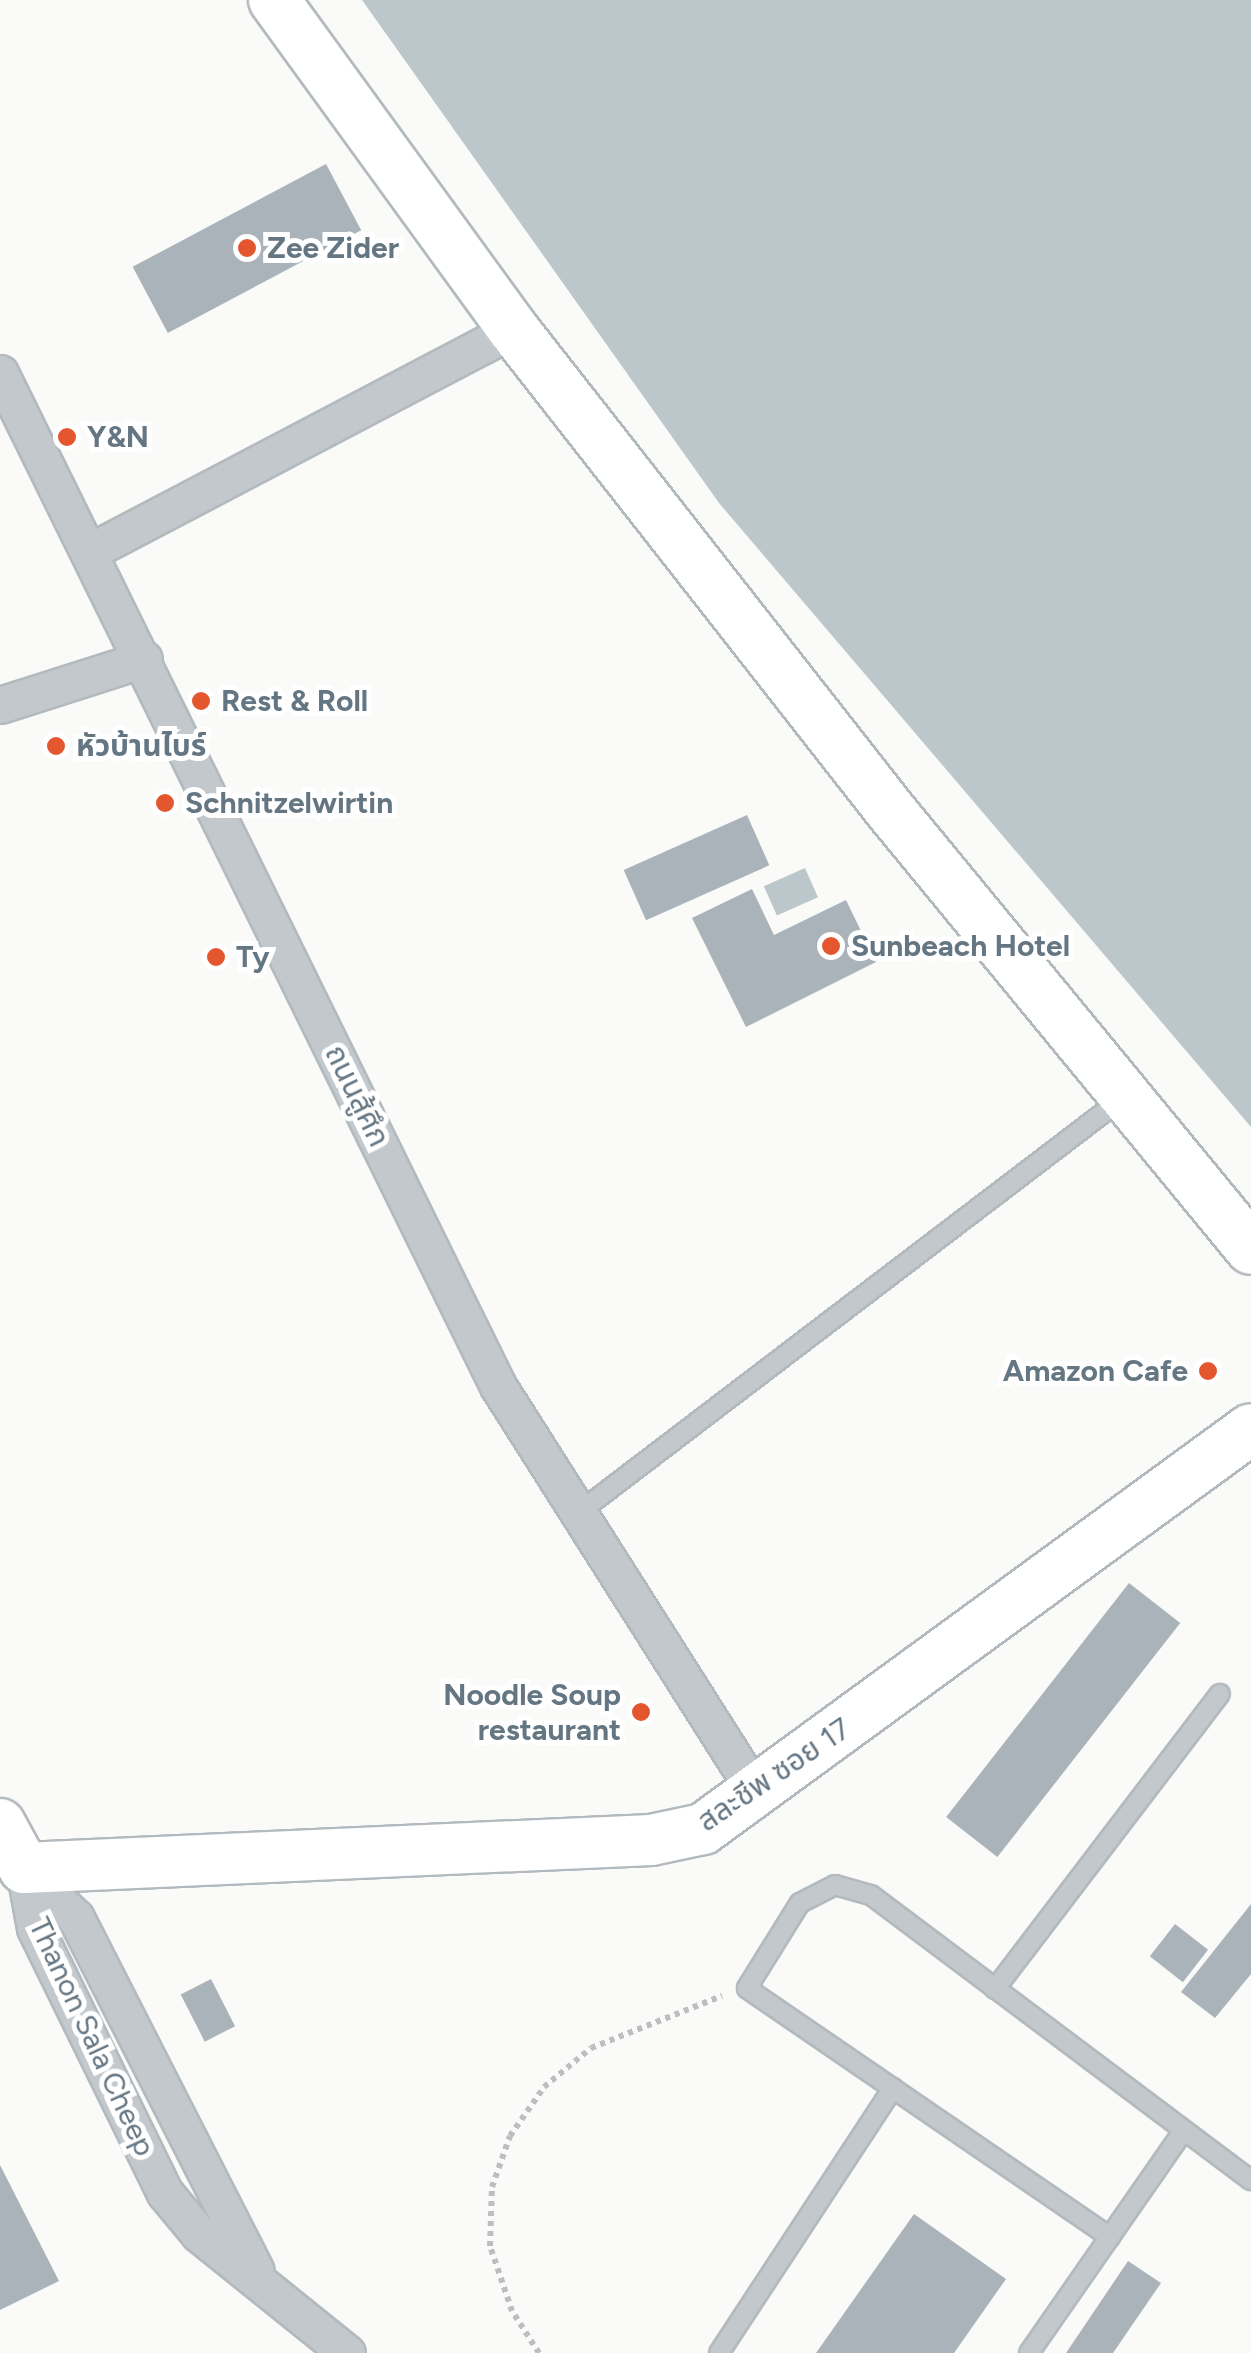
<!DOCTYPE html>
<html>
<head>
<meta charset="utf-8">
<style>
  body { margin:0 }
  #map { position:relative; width:1251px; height:2353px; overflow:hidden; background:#fafaf8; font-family:Figtree,"Noto Sans Thai",sans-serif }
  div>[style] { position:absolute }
  .water>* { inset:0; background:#bbc7cb; transform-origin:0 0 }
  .building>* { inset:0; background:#aab3b9; transform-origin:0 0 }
  .path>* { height:6px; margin-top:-3px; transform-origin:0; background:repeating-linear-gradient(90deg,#bbbfc2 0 5px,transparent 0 10px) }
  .roads { filter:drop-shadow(2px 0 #b3babf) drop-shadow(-2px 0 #b3babf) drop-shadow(0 2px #b3babf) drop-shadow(0 -2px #b3babf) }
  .lane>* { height:18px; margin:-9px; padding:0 9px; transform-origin:9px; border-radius:9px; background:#c3c8cc }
  .street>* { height:35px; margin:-17.5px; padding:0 17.5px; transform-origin:17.5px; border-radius:17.5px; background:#c3c8cc }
  .secondary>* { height:50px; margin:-25px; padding:0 25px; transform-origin:25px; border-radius:25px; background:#fff }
  .dots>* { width:28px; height:28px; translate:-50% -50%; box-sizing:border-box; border:5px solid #fff; border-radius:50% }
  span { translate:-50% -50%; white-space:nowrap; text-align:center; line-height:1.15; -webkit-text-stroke:10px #fff; paint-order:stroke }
  .poi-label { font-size:30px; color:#657683; font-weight:700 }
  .left { translate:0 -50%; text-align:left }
  .right { translate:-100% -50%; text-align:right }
  .street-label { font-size:30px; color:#657683 }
</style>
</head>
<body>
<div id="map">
  <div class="water">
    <div style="clip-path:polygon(362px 0,1251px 0,1251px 1127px,719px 503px)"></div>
    <div style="left:805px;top:868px;width:32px;height:45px;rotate:66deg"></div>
  </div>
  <div class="building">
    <div style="left:326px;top:164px;width:75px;height:219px;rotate:62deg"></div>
    <div style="left:747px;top:815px;width:55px;height:135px;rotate:66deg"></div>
    <div style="clip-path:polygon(752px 889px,774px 935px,846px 900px,876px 962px,746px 1027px,692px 918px)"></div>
    <div style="left:1129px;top:1583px;width:65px;height:297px;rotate:38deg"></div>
    <div style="clip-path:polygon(1251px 1904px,1251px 1974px,1215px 2018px,1181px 1992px)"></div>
    <div style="left:1175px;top:1924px;width:42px;height:41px;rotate:38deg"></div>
    <div style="left:211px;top:1979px;width:53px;height:34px;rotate:63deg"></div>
    <div style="clip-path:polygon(0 2165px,59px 2281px,0 2310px)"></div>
    <div style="clip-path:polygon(914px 2214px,1006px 2279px,954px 2353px,816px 2353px)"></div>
    <div style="clip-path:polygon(1128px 2261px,1161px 2283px,1113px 2353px,1066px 2353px)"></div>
  </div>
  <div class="path">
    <div style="left:539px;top:2353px;width:50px;rotate:-122.7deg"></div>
    <div style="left:512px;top:2311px;width:69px;rotate:-108.7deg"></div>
    <div style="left:490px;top:2246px;width:59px;rotate:-88.1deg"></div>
    <div style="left:492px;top:2187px;width:54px;rotate:-70.6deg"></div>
    <div style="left:510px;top:2136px;width:60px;rotate:-55.2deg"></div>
    <div style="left:544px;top:2087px;width:61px;rotate:-39.7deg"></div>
    <div style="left:591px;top:2048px;width:141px;rotate:-21.7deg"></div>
  </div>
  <div class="roads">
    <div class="lane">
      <div style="left:578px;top:1513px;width:685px;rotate:-37.29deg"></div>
      <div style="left:995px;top:1989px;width:371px;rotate:-52.7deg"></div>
      <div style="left:1110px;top:2237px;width:440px;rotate:-145.6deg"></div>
      <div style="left:747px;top:1988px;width:100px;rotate:-58.1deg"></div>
      <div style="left:800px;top:1903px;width:39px;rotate:-27deg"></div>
      <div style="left:835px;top:1885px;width:37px;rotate:16deg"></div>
      <div style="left:871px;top:1895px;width:475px;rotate:36.9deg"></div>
      <div style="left:719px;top:2353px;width:317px;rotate:-56.7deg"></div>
      <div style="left:1029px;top:2353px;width:268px;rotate:-55.2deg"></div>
    </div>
    <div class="street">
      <div style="left:0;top:373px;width:1129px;rotate:63.82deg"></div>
      <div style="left:498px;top:1386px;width:483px;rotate:57.6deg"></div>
      <div style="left:91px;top:551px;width:477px;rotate:-27.7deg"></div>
      <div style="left:0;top:705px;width:151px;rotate:-17.7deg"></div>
      <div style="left:24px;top:1868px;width:61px;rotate:79.6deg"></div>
      <div style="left:35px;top:1928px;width:295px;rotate:63.9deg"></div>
      <div style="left:165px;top:2193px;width:53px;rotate:50.3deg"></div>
      <div style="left:199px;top:2234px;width:190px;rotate:38.8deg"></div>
      <div style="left:24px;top:1868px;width:72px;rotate:43.9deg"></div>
      <div style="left:76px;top:1918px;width:395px;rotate:63deg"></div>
    </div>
    <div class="secondary">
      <div style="left:274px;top:0;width:407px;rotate:54deg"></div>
      <div style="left:513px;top:329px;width:611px;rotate:51.91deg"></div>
      <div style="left:890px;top:810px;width:568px;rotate:50.57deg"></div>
      <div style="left:0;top:1824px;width:50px;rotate:61.4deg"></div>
      <div style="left:24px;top:1868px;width:628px;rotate:-2.56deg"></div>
      <div style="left:651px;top:1840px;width:53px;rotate:-11.9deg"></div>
      <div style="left:703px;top:1829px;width:678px;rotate:-36.13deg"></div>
    </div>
  </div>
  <div class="dots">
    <div style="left:247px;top:248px;background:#e4572e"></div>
    <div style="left:67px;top:437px;background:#e4572e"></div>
    <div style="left:201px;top:701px;background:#e4572e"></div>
    <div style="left:56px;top:746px;background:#e4572e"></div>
    <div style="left:165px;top:803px;background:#e4572e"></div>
    <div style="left:831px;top:946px;background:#e4572e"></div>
    <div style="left:216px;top:957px;background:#e4572e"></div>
    <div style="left:1208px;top:1371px;background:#e4572e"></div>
    <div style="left:641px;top:1712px;background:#e4572e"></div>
  </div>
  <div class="poi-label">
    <span class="left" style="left:267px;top:248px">Zee Zider</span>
    <span class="left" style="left:87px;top:437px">Y&amp;N</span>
    <span class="left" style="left:221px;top:701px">Rest &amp; Roll</span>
    <span class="left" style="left:76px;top:746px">หัวบ้านไบร์</span>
    <span class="left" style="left:185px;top:803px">Schnitzelwirtin</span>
    <span class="left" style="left:851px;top:946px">Sunbeach Hotel</span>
    <span class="left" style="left:236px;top:957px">Ty</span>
    <span class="right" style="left:1188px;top:1371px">Amazon Cafe</span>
    <span class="right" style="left:621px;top:1712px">Noodle Soup<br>restaurant</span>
  </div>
  <div class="street-label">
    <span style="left:357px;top:1096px;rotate:64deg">ถนนสู้ศึก</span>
    <span style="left:774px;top:1775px;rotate:-34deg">สละชีพ ซอย 17</span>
    <span style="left:92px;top:2037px;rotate:65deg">Thanon Sala Cheep</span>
  </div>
</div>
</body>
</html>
